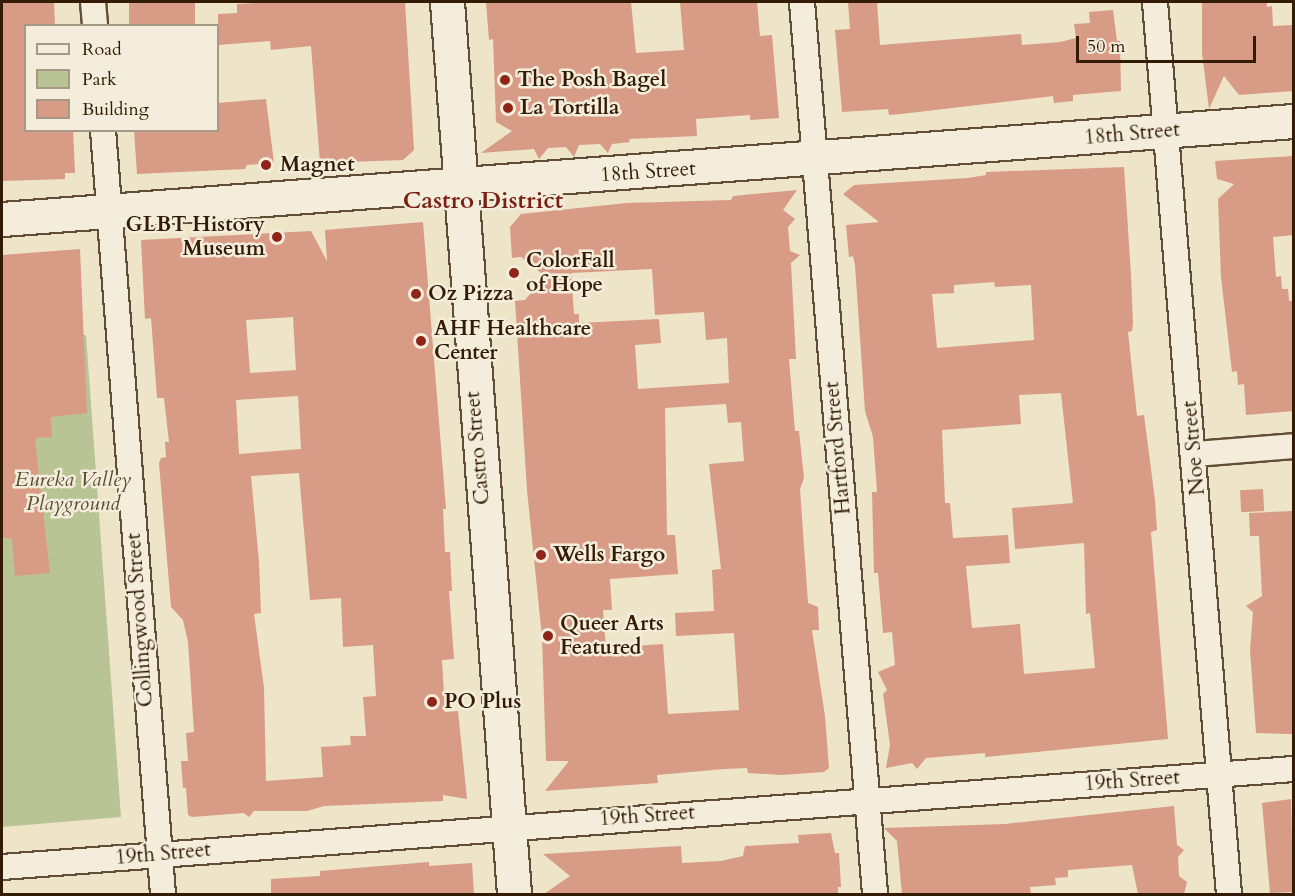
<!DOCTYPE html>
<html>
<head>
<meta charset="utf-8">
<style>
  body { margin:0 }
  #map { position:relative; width:1295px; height:896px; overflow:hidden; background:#eee4c7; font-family:Cardo,serif }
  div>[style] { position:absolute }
  .green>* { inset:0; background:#b9c495 }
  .building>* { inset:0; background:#d79b86; transform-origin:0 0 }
  .roads { filter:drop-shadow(2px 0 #624d36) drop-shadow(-2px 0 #624d36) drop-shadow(0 2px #624d36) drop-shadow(0 -2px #624d36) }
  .street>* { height:24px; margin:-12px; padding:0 12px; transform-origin:12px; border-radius:12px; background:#f4eddb }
  .secondary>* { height:33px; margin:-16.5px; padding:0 16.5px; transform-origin:16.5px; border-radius:16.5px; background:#f4eddb }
  .dots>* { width:16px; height:16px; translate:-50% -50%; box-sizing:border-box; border:3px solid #f4eddb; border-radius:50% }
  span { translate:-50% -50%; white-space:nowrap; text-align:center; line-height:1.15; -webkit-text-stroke:5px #f4eddb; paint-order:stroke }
  .poi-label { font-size:21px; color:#331b05; font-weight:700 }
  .left { translate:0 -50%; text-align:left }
  .right { translate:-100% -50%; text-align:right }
  .street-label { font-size:21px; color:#331b05 }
  .park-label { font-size:21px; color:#5b4e30; font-style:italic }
  .quarter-label { font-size:24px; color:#7a1f14; font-weight:700 }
  .frame { position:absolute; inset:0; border:3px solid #331b05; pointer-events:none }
  .legend { position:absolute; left:24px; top:24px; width:195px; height:108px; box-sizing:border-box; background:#f4eddb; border:2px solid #a79985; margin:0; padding:8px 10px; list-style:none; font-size:18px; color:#331b05 }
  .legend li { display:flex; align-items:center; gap:12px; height:30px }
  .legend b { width:30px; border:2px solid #a79985 }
  .scale { position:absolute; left:1076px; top:36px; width:180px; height:27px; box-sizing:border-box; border:3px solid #331b05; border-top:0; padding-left:8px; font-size:18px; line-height:21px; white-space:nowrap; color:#331b05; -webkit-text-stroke:4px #f4eddb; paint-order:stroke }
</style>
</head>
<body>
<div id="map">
  <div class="green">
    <div style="clip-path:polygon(86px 335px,121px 817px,2px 827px,2px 341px)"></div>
  </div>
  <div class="building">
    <div style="clip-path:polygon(2px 2px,54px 2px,55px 26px,26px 26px,26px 130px,73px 130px,75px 173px,65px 173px,65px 179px,2px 181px)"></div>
    <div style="left:129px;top:2px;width:66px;height:24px"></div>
    <div style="clip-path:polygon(275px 2px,405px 2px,414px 150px,403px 160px,320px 163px,311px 46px,271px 50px,270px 41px,218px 45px,218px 14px,237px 13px,237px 4px)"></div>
    <div style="clip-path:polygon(486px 2px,631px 2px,636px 53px,684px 50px,680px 2px,757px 2px,760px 36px,772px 35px,779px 118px,750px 120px,750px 115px,696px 119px,697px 136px,629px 139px,630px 142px,612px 144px,608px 153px,600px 144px,579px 145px,574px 157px,566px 147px,548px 148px,539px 159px,534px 149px,481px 153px,512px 131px,496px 122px,493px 39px,489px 40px)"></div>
    <div style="clip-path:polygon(848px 2px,877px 2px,880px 45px,1021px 34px,1022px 45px,1060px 42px,1076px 38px,1074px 24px,1090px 23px,1089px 12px,1113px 10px,1117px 41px,1120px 41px,1121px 91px,1073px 95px,1073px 101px,1054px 103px,1053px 96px,901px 114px,889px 115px,888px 109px,842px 112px,835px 30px,850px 29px)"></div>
    <div style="clip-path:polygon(1202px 2px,1267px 2px,1267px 7px,1272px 6px,1273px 26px,1293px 25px,1293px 91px,1239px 95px,1224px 76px,1209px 109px,1202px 53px)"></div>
    <div style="clip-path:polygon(266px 99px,274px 163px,247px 165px,245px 169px,137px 174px,134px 130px,218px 130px,218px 103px)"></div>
    <div style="clip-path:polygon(1293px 156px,1293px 235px,1273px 237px,1276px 277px,1281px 276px,1282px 289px,1288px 289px,1289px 301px,1293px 301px,1293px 411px,1246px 415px,1244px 384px,1238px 385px,1237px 371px,1232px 372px,1221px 277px,1218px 199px,1234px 184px,1217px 179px,1215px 161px)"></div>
    <div style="clip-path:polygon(evenodd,1124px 167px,1131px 275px,1133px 323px,1132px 331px,1128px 332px,1137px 416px,1144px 415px,1155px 500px,1157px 530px,1151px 532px,1168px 739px,985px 757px,985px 753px,926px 758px,917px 769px,912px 763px,886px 768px,890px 745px,883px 694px,887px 690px,878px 672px,895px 665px,892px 632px,883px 633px,878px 573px,874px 573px,872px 492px,877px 492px,873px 437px,865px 411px,855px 265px,853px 256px,849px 257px,846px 225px,879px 222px,843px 194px,854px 185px,968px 178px,986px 175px,986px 172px,1124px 167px,994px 282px,995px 287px,1031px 285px,1034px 340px,937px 348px,932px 294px,954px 293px,954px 285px,994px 282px,1124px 167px,1061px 393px,1073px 503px,1012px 508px,1015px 549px,1084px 543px,1086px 614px,1090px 613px,1095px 668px,1024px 674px,1020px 624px,972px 628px,966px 566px,1010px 563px,1008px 535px,953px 538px,950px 503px,945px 503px,942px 430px,1021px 424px,1019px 395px,1061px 393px)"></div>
    <div style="clip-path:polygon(evenodd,797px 190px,783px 210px,795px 219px,788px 227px,790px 251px,800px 255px,791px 263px,796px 359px,789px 359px,795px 431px,799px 431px,804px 478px,800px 489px,808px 603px,818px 607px,819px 630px,812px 630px,825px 716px,829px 768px,824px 772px,782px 775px,748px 773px,747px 768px,724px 769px,657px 775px,658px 783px,545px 791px,569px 761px,546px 761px,542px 637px,527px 490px,515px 301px,525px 300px,545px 276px,521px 257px,512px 258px,510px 227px,521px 214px,627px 203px,731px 200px,733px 196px,797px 190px,652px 269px,655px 315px,704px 312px,706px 340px,727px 338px,729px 383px,638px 389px,635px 345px,661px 343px,659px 319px,579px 323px,579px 314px,574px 314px,571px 273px,652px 269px,797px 190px,726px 404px,728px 423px,741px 422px,744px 461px,709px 464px,721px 569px,712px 570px,714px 611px,675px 613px,676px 636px,734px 633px,739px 710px,668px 714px,663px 644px,606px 648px,603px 610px,612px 610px,610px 579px,678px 574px,675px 535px,667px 535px,665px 408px,726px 404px)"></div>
    <div style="clip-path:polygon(evenodd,423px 222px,446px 509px,443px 509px,445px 552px,450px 552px,452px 591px,449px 591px,454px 659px,442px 660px,445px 712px,458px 711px,467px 799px,443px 795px,443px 801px,324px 806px,307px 811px,254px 811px,249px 817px,244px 813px,192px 817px,188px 815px,186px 788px,183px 788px,181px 761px,188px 761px,186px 733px,194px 732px,188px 642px,183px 620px,171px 607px,159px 463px,161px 458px,166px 457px,165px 442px,169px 442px,164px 398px,157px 398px,151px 318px,145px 319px,141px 240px,311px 231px,327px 261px,325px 230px,423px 222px,293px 317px,296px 370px,250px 373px,246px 320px,293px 317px,423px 222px,298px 396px,301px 449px,239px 454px,236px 400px,298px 396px,423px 222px,299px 473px,310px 600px,341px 598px,343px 647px,373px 645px,376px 696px,363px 697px,366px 736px,350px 736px,351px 745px,321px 747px,323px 777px,266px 781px,264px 688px,254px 614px,261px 613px,259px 562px,251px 476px,299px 473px)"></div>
    <div style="clip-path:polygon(80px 249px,87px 413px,51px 417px,52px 437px,35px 438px,50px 573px,15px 576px,12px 538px,2px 538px,2px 255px)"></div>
    <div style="left:1263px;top:489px;width:22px;height:23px;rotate:87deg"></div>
    <div style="clip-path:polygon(1293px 511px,1293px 734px,1256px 733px,1250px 650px,1253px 612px,1246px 606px,1262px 596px,1259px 536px,1250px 536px,1249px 513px)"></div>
    <div style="clip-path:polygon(1291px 799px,1293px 892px,1270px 893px,1262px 803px)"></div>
    <div style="clip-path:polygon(1174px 806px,1177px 845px,1184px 850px,1178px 857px,1179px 876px,1187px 882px,1184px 894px,1138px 894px,1132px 865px,1068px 870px,1068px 877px,1055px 878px,1056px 885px,1030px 887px,1031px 894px,902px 894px,897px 841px,884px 828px,1005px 824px)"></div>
    <div style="clip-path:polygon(831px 833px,835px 853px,839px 853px,841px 887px,838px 887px,838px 894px,544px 894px,570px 876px,543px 854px,681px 846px,682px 863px,721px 861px,743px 856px,745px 846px,799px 843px,798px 835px)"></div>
    <div style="clip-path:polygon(429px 862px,429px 866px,472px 863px,474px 894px,271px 894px,271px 879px,320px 876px,320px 871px)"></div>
  </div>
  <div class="roads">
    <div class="street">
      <div style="left:93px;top:2px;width:24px;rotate:85deg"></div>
      <div style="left:802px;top:2px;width:895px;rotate:85.32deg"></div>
      <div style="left:1155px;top:2px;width:895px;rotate:85.26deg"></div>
      <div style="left:103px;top:130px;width:766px;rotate:85.51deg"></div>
      <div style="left:1195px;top:454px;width:99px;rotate:-4.6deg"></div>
      <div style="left:2px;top:867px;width:1296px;rotate:-4.34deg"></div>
    </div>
    <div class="secondary">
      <div style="left:447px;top:2px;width:895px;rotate:85.7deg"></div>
      <div style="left:2px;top:219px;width:1296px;rotate:-4.34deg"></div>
    </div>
  </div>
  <div class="dots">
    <div style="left:505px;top:80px;background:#8f2418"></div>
    <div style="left:508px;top:108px;background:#8f2418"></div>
    <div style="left:266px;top:165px;background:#8f2418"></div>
    <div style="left:277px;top:237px;background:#8f2418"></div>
    <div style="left:514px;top:273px;background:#8f2418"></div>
    <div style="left:416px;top:294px;background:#8f2418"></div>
    <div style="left:421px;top:341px;background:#8f2418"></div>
    <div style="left:541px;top:555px;background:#8f2418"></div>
    <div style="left:548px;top:636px;background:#8f2418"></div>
    <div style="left:432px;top:702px;background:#8f2418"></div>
  </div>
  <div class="poi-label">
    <span class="left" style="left:517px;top:80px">The Posh Bagel</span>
    <span class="left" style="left:520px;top:108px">La Tortilla</span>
    <span class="left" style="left:280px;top:165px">Magnet</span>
    <span class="right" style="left:265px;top:237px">GLBT History<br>Museum</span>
    <span class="left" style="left:526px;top:273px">ColorFall<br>of Hope</span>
    <span class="left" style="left:428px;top:294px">Oz Pizza</span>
    <span class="left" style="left:434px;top:341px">AHF Healthcare<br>Center</span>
    <span class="left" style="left:553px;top:555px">Wells Fargo</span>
    <span class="left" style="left:560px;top:636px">Queer Arts<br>Featured</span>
    <span class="left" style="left:444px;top:702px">PO Plus</span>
  </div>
  <div class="street-label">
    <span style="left:1132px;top:134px;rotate:-5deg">18th Street</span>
    <span style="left:648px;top:172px;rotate:-4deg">18th Street</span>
    <span style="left:478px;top:448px;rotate:-95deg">Castro Street</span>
    <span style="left:838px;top:448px;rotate:-95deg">Hartford Street</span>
    <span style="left:1194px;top:448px;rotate:-95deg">Noe Street</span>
    <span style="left:140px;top:620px;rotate:-94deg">Collingwood Street</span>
    <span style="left:1132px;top:781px;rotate:-4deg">19th Street</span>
    <span style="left:647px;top:816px;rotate:-4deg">19th Street</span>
    <span style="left:163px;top:854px;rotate:-5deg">19th Street</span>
  </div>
  <div class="park-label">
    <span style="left:73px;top:492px">Eureka Valley<br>Playground</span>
  </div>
  <div class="quarter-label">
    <span style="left:483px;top:201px">Castro District</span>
  </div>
  <div class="frame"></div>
  <ul class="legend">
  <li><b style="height:8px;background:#f4eddb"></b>Road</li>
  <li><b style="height:16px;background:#b9c495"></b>Park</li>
  <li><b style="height:16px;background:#d79b86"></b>Building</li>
  </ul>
  <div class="scale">50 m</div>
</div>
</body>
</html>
